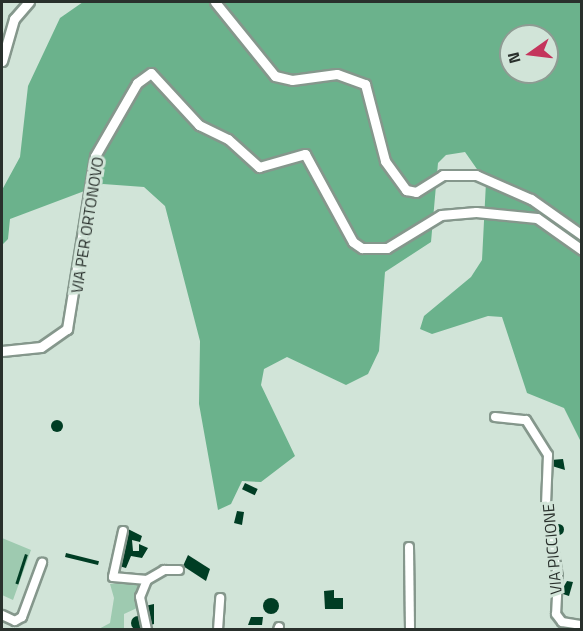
<!DOCTYPE html>
<html>
<head>
<meta charset="utf-8">
<style>
  body { margin:0 }
  #map { position:relative; width:583px; height:631px; overflow:hidden; background:#d1e4d8; font-family:"Titillium Web",sans-serif }
  div>[style] { position:absolute }
  .green>* { inset:0; background:#9ecab0 }
  .forest>* { inset:0; background:#6bb28c }
  .building>* { inset:0; background:#003d24; transform-origin:0 0 }
  .round { border-radius:50% }
  .roads { filter:drop-shadow(2px 0 #85978c) drop-shadow(-2px 0 #85978c) drop-shadow(0 2px #85978c) drop-shadow(0 -2px #85978c) }
  .minor>* { height:8px; margin:-4px; padding:0 4px; transform-origin:4px; border-radius:4px; background:#fff }
  .tertiary>* { height:9px; margin:-4.5px; padding:0 4.5px; transform-origin:4.5px; border-radius:4.5px; background:#fff }
  span { translate:-50% -50%; white-space:nowrap; text-align:center; line-height:1.15; -webkit-text-stroke:6px #d1e4d8; paint-order:stroke }
  .street-label { font-size:16px; color:#29302c }
  .frame { position:absolute; inset:0; border:3px solid #29302c; pointer-events:none }
  .north { position:absolute; left:499px; top:24px; width:60px; height:60px; box-sizing:border-box; background:#d1e4d8; border:2px solid #8e9c93; border-radius:50%; rotate:256deg; font-size:16px; font-weight:700; line-height:24px; text-align:center; color:#29302c }
  .north::after { content:''; display:block; margin:auto; width:21px; height:27px; background:#c4355c; clip-path:polygon(50% 0,100% 100%,50% 72%,0 100%) }
</style>
</head>
<body>
<div id="map">
  <div class="green">
    <div style="clip-path:polygon(2px 538px,31px 550px,13px 600px,2px 595px)"></div>
    <div style="clip-path:polygon(140px 581px,137px 608px,124px 614px,124px 629px,97px 630px,110px 623px,114px 598px,110px 584px)"></div>
  </div>
  <div class="forest">
    <div style="clip-path:polygon(evenodd,83px 2px,581px 2px,581px 442px,564px 408px,527px 393px,502px 317px,488px 316px,432px 334px,420px 329px,424px 316px,471px 277px,482px 260px,486px 182px,465px 152px,446px 155px,438px 163px,431px 242px,385px 272px,379px 351px,368px 374px,346px 385px,287px 357px,264px 369px,261px 385px,295px 456px,261px 482px,242px 481px,231px 504px,218px 510px,199px 404px,200px 341px,165px 206px,144px 187px,103px 184px,10px 219px,8px 239px,2px 245px,2px 190px,20px 157px,28px 86px,60px 18px,83px 2px,511px 36px,547px 36px,547px 72px,511px 72px,511px 36px)"></div>
  </div>
  <div class="building">
    <div class="round" style="left:51px;top:420px;width:12px;height:12px"></div>
    <div style="clip-path:polygon(563px 459px,565px 470px,552px 466px,551px 460px)"></div>
    <div style="left:245px;top:483px;width:14px;height:7px;rotate:25deg"></div>
    <div style="clip-path:polygon(237px 511px,244px 512px,242px 525px,234px 523px)"></div>
    <div class="round" style="left:552.5px;top:523.5px;width:11px;height:11px"></div>
    <div style="clip-path:polygon(128px 529px,142px 536px,140px 542px,132px 540px,133px 551px,139px 551px,139px 544px,148px 548px,142px 558px,131px 556px,126px 568px,119px 566px)"></div>
    <div style="left:66px;top:553px;width:34px;height:4px;rotate:14deg"></div>
    <div style="left:25px;top:554px;width:3px;height:31px;rotate:18deg"></div>
    <div style="clip-path:polygon(188px 555px,210px 569px,206px 581px,183px 566px)"></div>
    <div style="clip-path:polygon(567px 581px,573px 582px,569px 596px,560px 593px)"></div>
    <div style="clip-path:polygon(334px 590px,334px 598px,343px 598px,343px 609px,325px 609px,324px 591px)"></div>
    <div class="round" style="left:263px;top:598px;width:16px;height:16px"></div>
    <div style="clip-path:polygon(154px 604px,154px 624px,147px 626px,145px 606px)"></div>
    <div class="round" style="left:131px;top:616px;width:14px;height:14px"></div>
    <div style="clip-path:polygon(251px 617px,263px 617px,262px 625px,248px 625px)"></div>
  </div>
  <div class="roads">
    <div class="minor">
      <div style="left:495px;top:417px;width:31px;rotate:6deg"></div>
      <div style="left:526px;top:420px;width:41px;rotate:57.8deg"></div>
      <div style="left:548px;top:455px;width:49px;rotate:92.3deg"></div>
      <div style="left:546px;top:504px;width:74px;rotate:80.7deg"></div>
      <div style="left:558px;top:577px;width:37px;rotate:93deg"></div>
      <div style="left:556px;top:614px;width:10px;rotate:53deg"></div>
      <div style="left:562px;top:622px;width:20px;rotate:9deg"></div>
      <div style="left:123px;top:531px;width:47px;rotate:102.3deg"></div>
      <div style="left:113px;top:577px;width:34px;rotate:5deg"></div>
      <div style="left:147px;top:580px;width:18px;rotate:112deg"></div>
      <div style="left:140px;top:597px;width:34px;rotate:78deg"></div>
      <div style="left:409px;top:547px;width:83px;rotate:89.3deg"></div>
      <div style="left:147px;top:580px;width:20px;rotate:-30deg"></div>
      <div style="left:164px;top:570px;width:15px"></div>
      <div style="left:2px;top:615px;width:14px;rotate:25deg"></div>
      <div style="left:15px;top:621px;width:8px;rotate:-30deg"></div>
      <div style="left:22px;top:617px;width:58px;rotate:-69.7deg"></div>
      <div style="left:218px;top:630px;width:32px;rotate:-86deg"></div>
      <div style="left:278px;top:630px;width:3px;rotate:-72deg"></div>
    </div>
    <div class="tertiary">
      <div style="left:215px;top:2px;width:95px;rotate:51deg"></div>
      <div style="left:275px;top:76px;width:17px;rotate:13deg"></div>
      <div style="left:292px;top:80px;width:45px;rotate:-7.6deg"></div>
      <div style="left:337px;top:74px;width:30px;rotate:20deg"></div>
      <div style="left:365px;top:84px;width:80px;rotate:75.4deg"></div>
      <div style="left:385px;top:161px;width:36px;rotate:54deg"></div>
      <div style="left:406px;top:190px;width:10px;rotate:11deg"></div>
      <div style="left:416px;top:192px;width:32px;rotate:-32deg"></div>
      <div style="left:443px;top:175px;width:33px"></div>
      <div style="left:476px;top:175px;width:60px;rotate:23.6deg"></div>
      <div style="left:531px;top:199px;width:62px;rotate:35.2deg"></div>
      <div style="left:2px;top:61px;width:44px;rotate:-74.1deg"></div>
      <div style="left:14px;top:19px;width:23px;rotate:-49deg"></div>
      <div style="left:2px;top:351px;width:39px;rotate:-6deg"></div>
      <div style="left:41px;top:347px;width:32px;rotate:-35deg"></div>
      <div style="left:67px;top:329px;width:175px;rotate:-80.8deg"></div>
      <div style="left:95px;top:156px;width:84px;rotate:-60.1deg"></div>
      <div style="left:137px;top:83px;width:17px;rotate:-36deg"></div>
      <div style="left:151px;top:73px;width:71px;rotate:47.3deg"></div>
      <div style="left:199px;top:125px;width:32px;rotate:26deg"></div>
      <div style="left:228px;top:139px;width:42px;rotate:42.1deg"></div>
      <div style="left:259px;top:167px;width:48px;rotate:-15.8deg"></div>
      <div style="left:305px;top:154px;width:100px;rotate:61.4deg"></div>
      <div style="left:353px;top:242px;width:11px;rotate:34deg"></div>
      <div style="left:362px;top:248px;width:25px"></div>
      <div style="left:387px;top:248px;width:63px;rotate:-31.4deg"></div>
      <div style="left:441px;top:215px;width:35px;rotate:-5deg"></div>
      <div style="left:476px;top:212px;width:61px;rotate:5.6deg"></div>
      <div style="left:537px;top:218px;width:55px;rotate:35.4deg"></div>
    </div>
  </div>
  <div class="street-label">
    <span style="left:87px;top:225px;rotate:-81deg">VIA PER ORTONOVO</span>
    <span style="left:552px;top:549px;rotate:-95deg">VIA PICCIONE</span>
  </div>
  <div class="frame"></div>
  <div class="north">N</div>
</div>
</body>
</html>
